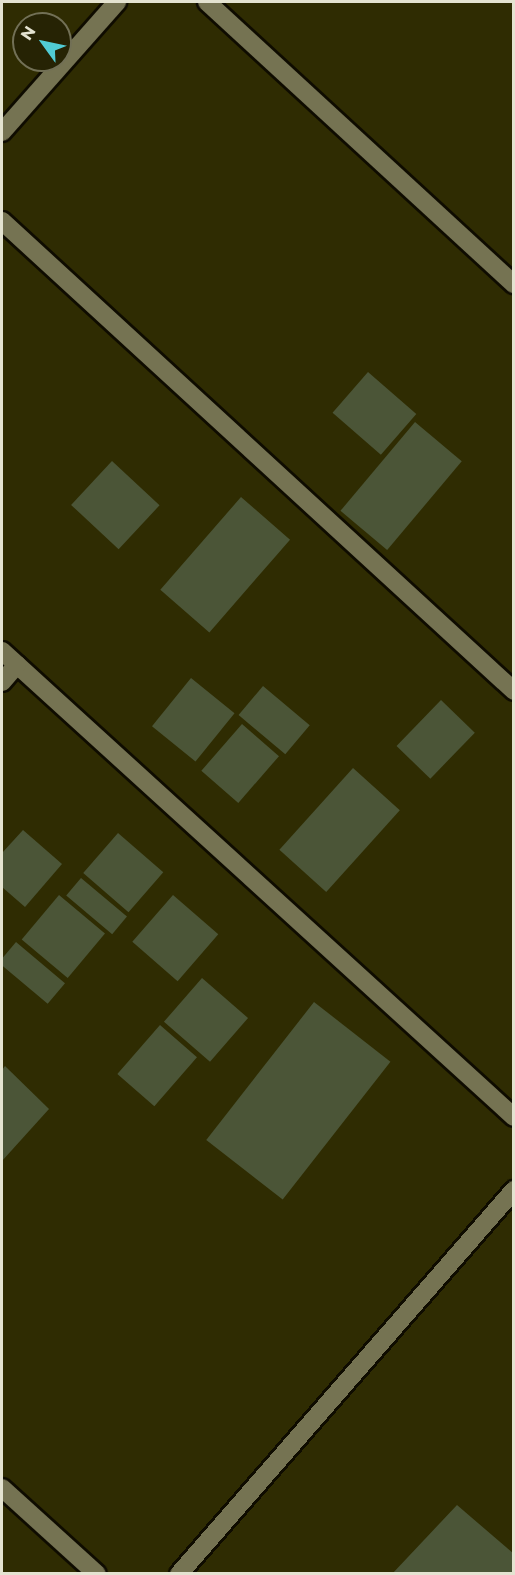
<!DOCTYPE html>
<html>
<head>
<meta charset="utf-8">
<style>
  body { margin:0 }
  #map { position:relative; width:515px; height:1575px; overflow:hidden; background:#262304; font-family:Montserrat,sans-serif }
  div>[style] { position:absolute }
  .built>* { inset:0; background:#2f2c02 }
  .building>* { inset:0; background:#4b5537; transform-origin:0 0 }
  .roads { filter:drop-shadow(2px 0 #0f0c00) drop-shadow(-2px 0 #0f0c00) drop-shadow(0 2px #0f0c00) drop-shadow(0 -2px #0f0c00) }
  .street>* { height:18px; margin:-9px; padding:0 9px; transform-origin:9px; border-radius:9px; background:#757352 }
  span { translate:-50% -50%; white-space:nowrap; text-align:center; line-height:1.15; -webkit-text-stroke:5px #262304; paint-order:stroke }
  .frame { position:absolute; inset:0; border:3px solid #e4e3d1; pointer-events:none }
  .north { position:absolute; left:12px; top:12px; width:60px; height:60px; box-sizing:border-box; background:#262304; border:2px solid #727056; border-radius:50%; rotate:303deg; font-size:16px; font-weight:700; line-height:24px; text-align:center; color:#e4e3d1 }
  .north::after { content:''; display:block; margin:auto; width:21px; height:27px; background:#51ccd5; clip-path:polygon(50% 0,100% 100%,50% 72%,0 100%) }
</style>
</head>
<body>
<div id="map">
  <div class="built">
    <div style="clip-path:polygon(evenodd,2px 2px,513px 2px,513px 1573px,2px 1573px,2px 2px,24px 24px,60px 24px,60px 60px,24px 60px,24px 24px)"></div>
  </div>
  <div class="building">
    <div style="left:368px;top:372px;width:64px;height:54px;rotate:41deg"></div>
    <div style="left:415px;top:422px;width:61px;height:116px;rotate:40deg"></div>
    <div style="left:112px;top:461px;width:65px;height:60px;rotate:43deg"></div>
    <div style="left:241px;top:497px;width:65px;height:123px;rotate:41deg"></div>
    <div style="left:191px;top:678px;width:56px;height:62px;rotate:39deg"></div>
    <div style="left:263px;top:686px;width:61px;height:38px;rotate:40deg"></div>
    <div style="left:441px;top:700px;width:47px;height:64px;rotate:44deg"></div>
    <div style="left:242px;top:724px;width:49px;height:62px;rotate:41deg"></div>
    <div style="left:353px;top:768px;width:63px;height:110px;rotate:42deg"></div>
    <div style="clip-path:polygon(23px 830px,62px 864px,25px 907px,2px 887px,2px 853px)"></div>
    <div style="left:118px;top:833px;width:60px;height:53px;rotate:41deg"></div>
    <div style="left:81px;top:878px;width:60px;height:23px;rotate:40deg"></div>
    <div style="left:59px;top:895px;width:60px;height:58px;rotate:40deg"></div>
    <div style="left:173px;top:895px;width:60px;height:62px;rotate:41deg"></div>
    <div style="left:16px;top:942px;width:64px;height:27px;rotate:40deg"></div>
    <div style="left:202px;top:978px;width:61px;height:58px;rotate:41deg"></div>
    <div style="left:314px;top:1002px;width:97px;height:175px;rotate:38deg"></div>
    <div style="left:160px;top:1025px;width:49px;height:65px;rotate:41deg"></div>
    <div style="clip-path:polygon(5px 1066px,49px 1109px,2px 1161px,2px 1070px)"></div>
    <div style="clip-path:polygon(457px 1505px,514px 1554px,514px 1574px,392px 1574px)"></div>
  </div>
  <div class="roads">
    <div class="street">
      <div style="left:207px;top:2px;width:417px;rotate:42.6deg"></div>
      <div style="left:2px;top:132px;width:174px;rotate:-48.5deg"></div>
      <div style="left:2px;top:221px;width:695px;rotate:42.55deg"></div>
      <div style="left:2px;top:651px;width:692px;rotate:42.31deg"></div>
      <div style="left:2px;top:682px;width:23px;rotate:-49deg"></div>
      <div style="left:2px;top:1488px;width:128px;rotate:42.2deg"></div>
      <div style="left:179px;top:1574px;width:510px;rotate:-48.9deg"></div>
    </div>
  </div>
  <div class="frame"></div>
  <div class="north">N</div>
</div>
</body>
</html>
